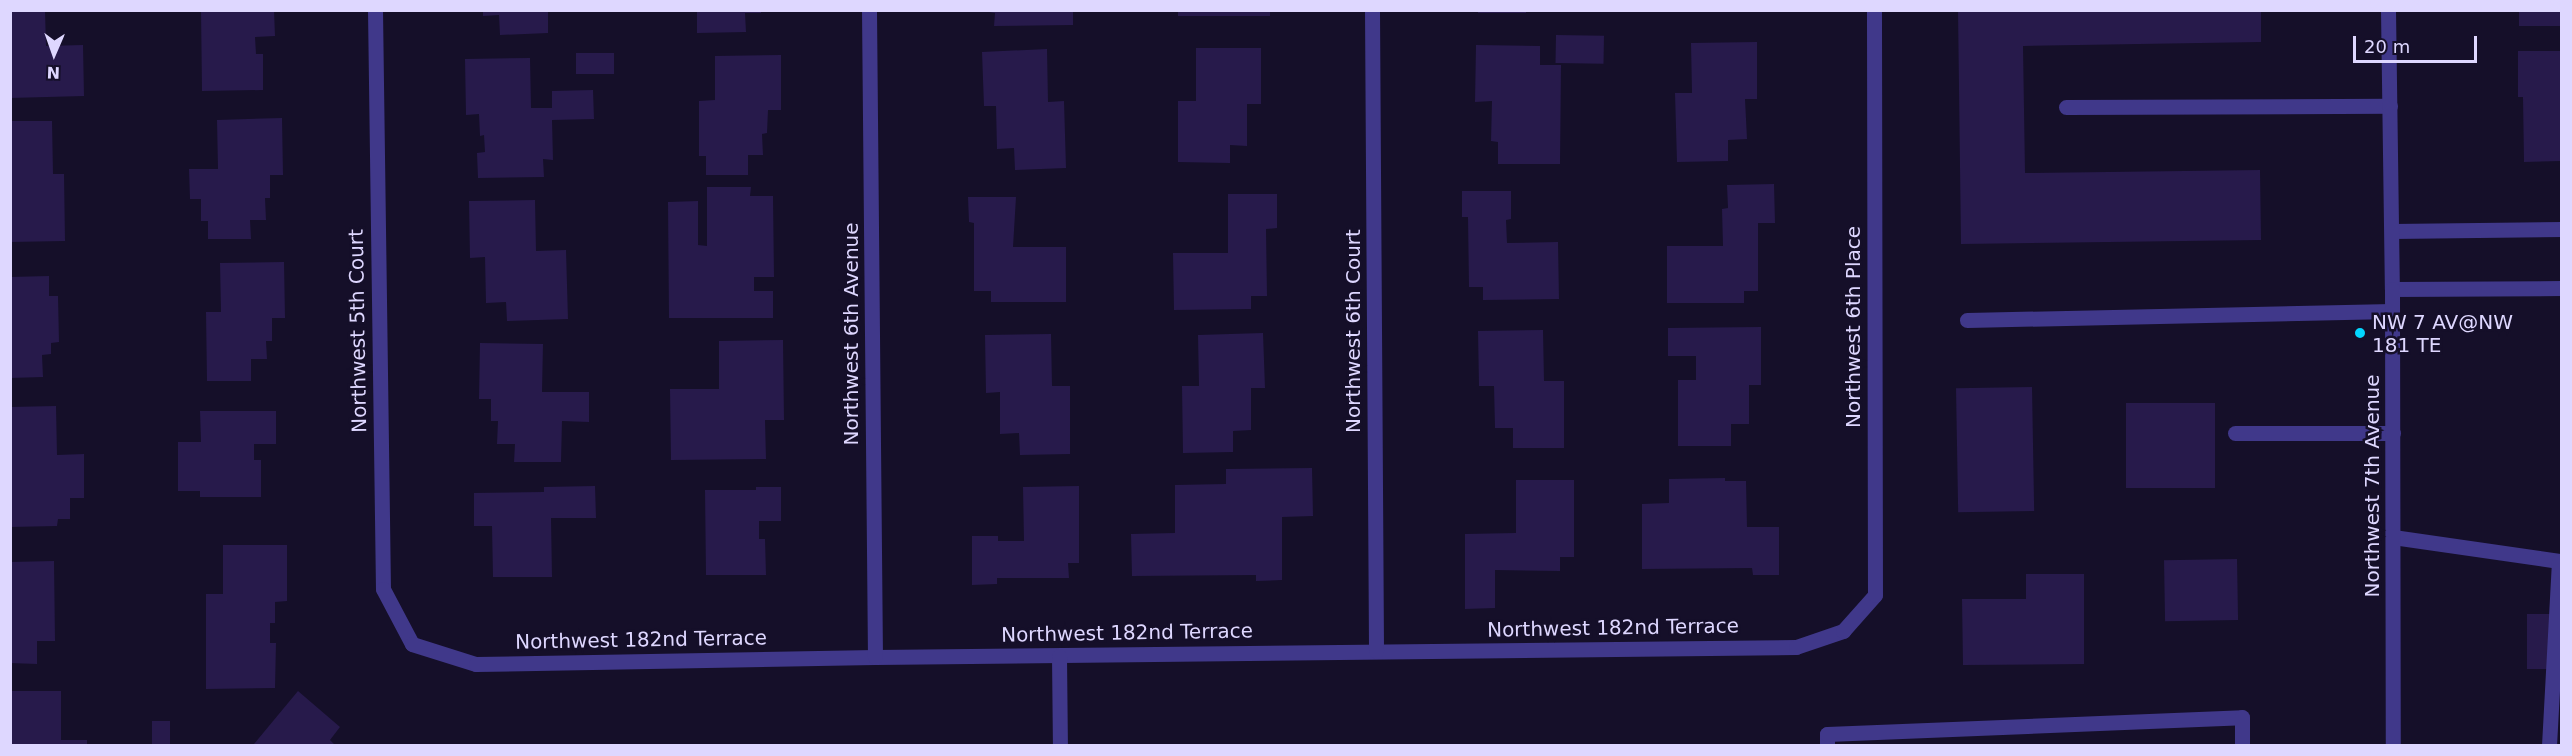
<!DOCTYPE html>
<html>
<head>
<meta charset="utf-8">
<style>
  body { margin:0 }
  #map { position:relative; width:2572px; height:756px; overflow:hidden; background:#150f29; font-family:"DejaVu Sans",sans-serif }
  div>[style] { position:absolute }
  .building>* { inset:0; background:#271a4b; transform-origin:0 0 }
  .service>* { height:15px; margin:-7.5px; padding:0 7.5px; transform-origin:7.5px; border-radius:7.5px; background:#40388a }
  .minor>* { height:15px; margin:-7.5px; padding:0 7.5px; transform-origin:7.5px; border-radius:7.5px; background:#40388a }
  .tertiary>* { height:15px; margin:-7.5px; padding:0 7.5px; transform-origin:7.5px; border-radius:7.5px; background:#40388a }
  .dots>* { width:16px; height:16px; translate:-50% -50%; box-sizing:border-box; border:3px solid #150f29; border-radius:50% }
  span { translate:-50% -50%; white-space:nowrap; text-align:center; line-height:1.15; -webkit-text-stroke:5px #150f29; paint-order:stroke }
  .poi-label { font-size:20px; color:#ded7ff }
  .left { translate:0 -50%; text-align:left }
  .street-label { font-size:20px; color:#ded7ff }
  .frame { position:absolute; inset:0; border:12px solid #ded7ff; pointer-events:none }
  .north { position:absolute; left:24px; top:24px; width:60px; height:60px; -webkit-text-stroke:4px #150f29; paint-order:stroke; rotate:182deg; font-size:16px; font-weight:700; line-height:24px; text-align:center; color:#ded7ff }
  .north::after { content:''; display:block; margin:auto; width:21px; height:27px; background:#ded7ff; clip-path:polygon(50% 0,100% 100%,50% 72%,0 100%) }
  .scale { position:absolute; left:2353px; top:36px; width:124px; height:27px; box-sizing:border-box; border:3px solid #ded7ff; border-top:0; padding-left:8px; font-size:18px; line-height:21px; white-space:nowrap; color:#ded7ff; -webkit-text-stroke:4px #150f29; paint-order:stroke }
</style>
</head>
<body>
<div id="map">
  <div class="building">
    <div style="clip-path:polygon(10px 10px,45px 10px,46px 46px,83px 45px,84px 96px,10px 98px)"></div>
    <div style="clip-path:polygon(201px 10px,274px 10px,275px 36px,255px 37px,256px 54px,263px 54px,263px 90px,202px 91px)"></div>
    <div style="clip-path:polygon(483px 10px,548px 10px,548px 33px,500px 35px,499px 15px,483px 16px)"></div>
    <div style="clip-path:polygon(697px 10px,761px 10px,761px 13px,745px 13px,746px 32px,697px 33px)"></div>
    <div style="clip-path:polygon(977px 10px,1073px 10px,1073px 25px,994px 26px,995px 13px)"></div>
    <div style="left:1178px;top:10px;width:92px;height:6px"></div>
    <div style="left:1478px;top:10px;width:48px;height:3px"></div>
    <div style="clip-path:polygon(1958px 10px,2261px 10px,2261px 42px,2023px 46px,2025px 173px,2260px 170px,2261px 240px,1961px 244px)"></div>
    <div style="left:2519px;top:10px;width:43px;height:16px"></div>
    <div style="left:1556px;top:35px;width:48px;height:28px;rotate:1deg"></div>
    <div style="clip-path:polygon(1757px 42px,1757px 99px,1745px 99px,1747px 139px,1728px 140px,1728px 161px,1677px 162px,1675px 93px,1692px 93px,1691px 43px)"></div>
    <div style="clip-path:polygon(1476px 45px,1540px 46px,1540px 65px,1561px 65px,1560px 164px,1498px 164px,1498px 142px,1491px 141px,1492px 101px,1475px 102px)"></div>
    <div style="clip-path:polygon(1196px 48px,1261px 48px,1261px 104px,1247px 104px,1247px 146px,1230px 145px,1230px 163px,1178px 162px,1178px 101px,1196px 101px)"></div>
    <div style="clip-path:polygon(1047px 49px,1048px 102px,1064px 101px,1066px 168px,1015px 170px,1014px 148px,997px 149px,996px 106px,984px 106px,982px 52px)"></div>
    <div style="clip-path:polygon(2518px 51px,2562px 51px,2562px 161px,2524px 162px,2523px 97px,2518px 97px)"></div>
    <div style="left:576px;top:53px;width:38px;height:21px"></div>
    <div style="clip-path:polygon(781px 55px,781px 110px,768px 110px,767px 133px,762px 134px,763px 155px,748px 155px,748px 175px,706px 175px,706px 156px,699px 156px,699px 101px,715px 100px,715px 56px)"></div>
    <div style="clip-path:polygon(530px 58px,531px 108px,552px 108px,552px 91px,593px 90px,594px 119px,552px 120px,553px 160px,543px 159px,544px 177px,478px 178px,477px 153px,485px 152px,484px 135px,480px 136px,479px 114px,466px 115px,465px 59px)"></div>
    <div style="clip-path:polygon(282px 118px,283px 175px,270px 175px,270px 198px,265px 198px,266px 220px,250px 220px,251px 239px,208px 239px,208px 221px,201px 221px,201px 199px,190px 199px,189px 169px,218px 169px,217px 120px)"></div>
    <div style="clip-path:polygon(10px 121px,52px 121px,53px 174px,64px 174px,65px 241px,10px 242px)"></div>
    <div style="clip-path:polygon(1774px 184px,1775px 223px,1758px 223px,1758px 291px,1744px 291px,1744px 303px,1667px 303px,1667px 246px,1723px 246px,1722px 209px,1728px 208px,1727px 185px)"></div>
    <div style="clip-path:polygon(707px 187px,751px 187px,750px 196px,773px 196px,774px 277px,754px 277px,754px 291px,773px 291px,773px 318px,669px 318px,668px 202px,698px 201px,698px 245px,707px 246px)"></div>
    <div style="clip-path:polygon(1462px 191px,1511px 191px,1511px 219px,1506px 220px,1507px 243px,1558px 242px,1559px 299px,1483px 300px,1483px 287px,1469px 287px,1468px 217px,1462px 217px)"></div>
    <div style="clip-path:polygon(1228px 194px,1277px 194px,1277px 228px,1266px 229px,1267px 296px,1251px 296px,1251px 309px,1174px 310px,1173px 253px,1228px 253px)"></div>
    <div style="clip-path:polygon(968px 197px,1016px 197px,1013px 247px,1066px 247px,1066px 302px,991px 302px,991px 291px,974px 291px,974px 223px,969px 222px)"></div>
    <div style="clip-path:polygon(535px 200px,536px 251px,566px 250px,568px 319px,507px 321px,506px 302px,486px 303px,485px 257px,470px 258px,469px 201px)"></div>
    <div style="clip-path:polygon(284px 262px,285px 318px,272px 318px,272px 341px,266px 341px,267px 359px,251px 359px,251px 381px,207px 381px,206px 312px,221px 312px,220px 263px)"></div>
    <div style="clip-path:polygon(49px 276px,49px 296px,58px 296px,59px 342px,51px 343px,51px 354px,42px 355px,43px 377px,10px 378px,10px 277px)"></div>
    <div style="clip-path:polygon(1761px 327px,1761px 385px,1749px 385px,1749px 424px,1731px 424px,1731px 446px,1678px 446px,1678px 380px,1696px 380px,1696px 356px,1668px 356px,1668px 328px)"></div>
    <div style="clip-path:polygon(1543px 330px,1544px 381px,1564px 381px,1564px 448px,1513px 448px,1513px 428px,1495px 428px,1494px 386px,1479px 386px,1478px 331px)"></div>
    <div style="clip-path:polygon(1263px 333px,1265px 388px,1251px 388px,1251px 430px,1233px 431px,1233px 452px,1183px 453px,1182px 386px,1199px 386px,1198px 335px)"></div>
    <div style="clip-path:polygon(1051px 334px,1052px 386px,1070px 386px,1070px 454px,1020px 455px,1019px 433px,1000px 434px,1000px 392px,986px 393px,985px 335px)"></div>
    <div style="clip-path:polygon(783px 340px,784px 420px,765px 420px,766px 459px,671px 460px,670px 389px,719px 389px,719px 341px)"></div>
    <div style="clip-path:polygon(480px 343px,543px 344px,542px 392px,589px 392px,589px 422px,562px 421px,561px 462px,514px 462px,515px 444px,497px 444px,498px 421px,491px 421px,491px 399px,479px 399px)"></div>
    <div style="left:2032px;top:387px;width:124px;height:76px;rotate:89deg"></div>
    <div style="left:2126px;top:403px;width:89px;height:85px"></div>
    <div style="clip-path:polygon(56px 406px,57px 455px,84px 454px,84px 498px,70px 498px,70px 519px,58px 519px,57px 526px,10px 527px,10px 407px)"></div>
    <div style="clip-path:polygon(200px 411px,276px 411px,276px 444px,254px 444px,254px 460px,261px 460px,261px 497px,200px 497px,200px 491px,178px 491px,178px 442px,201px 442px)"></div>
    <div style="clip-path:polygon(1312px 468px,1313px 516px,1282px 517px,1282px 580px,1256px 581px,1256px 575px,1132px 576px,1131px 534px,1175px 533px,1175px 485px,1226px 484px,1226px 469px)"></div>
    <div style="clip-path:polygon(1725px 478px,1725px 481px,1746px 481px,1747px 527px,1779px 527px,1779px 575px,1753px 575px,1752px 568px,1642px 569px,1642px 504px,1669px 503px,1669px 479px)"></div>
    <div style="clip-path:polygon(1516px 480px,1574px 480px,1574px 557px,1560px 557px,1560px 571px,1495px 570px,1495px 608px,1465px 609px,1465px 534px,1516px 533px)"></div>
    <div style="clip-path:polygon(595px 486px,596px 518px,551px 518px,552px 577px,493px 577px,492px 526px,474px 526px,474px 493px,544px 492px,544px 487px)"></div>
    <div style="clip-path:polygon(1079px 486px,1079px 563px,1068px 563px,1069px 578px,997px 578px,997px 584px,972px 585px,972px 536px,998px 536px,998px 541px,1024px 541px,1023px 487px)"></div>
    <div style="clip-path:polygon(756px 487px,781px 487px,781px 521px,759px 521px,759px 539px,765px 539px,766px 575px,706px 575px,705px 490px,756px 490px)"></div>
    <div style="clip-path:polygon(223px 545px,287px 545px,287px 601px,275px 602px,275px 623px,270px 623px,270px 643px,276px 643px,275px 688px,206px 689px,206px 594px,223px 594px)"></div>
    <div style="left:2237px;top:559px;width:61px;height:73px;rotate:89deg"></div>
    <div style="clip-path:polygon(54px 561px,55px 641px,37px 641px,37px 664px,10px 663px,10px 562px)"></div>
    <div style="clip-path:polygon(2026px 574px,2084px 574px,2084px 664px,1963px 665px,1962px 599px,2026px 599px)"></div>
    <div style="left:2527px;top:614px;width:35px;height:55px"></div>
    <div style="clip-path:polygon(10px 691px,61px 691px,61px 740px,87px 740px,87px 746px,10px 746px)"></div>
    <div style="clip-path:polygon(298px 691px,340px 727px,330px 740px,336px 746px,256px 746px,254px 744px)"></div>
    <div style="left:152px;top:721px;width:18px;height:25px"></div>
  </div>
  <div class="service">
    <div style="left:2066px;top:107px;width:324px;rotate:-0.2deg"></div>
    <div style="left:1967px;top:320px;width:425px;rotate:-1.2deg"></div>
    <div style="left:2235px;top:433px;width:158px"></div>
    <div style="left:2393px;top:537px;width:168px;rotate:8.2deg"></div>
    <div style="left:2559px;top:561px;width:185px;rotate:93.1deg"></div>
    <div style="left:1827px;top:746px;width:12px;rotate:-90deg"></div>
    <div style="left:1827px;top:734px;width:415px;rotate:-2.3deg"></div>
    <div style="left:2242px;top:717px;width:29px;rotate:90deg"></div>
  </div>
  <div class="minor">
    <div style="left:375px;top:10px;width:579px;rotate:89.21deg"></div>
    <div style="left:383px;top:589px;width:62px;rotate:62.2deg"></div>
    <div style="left:412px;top:644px;width:67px;rotate:17.4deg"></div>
    <div style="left:476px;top:664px;width:399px;rotate:-1deg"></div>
    <div style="left:875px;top:657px;width:921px;rotate:-0.62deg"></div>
    <div style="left:1796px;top:647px;width:50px;rotate:-18.8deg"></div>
    <div style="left:1843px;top:631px;width:48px;rotate:-48.4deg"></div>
    <div style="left:1875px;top:595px;width:585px;rotate:-90.1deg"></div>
    <div style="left:869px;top:10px;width:647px;rotate:89.47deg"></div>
    <div style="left:1372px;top:10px;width:641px;rotate:89.64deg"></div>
    <div style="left:2392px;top:231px;width:170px;rotate:-0.7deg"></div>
    <div style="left:2392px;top:289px;width:170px;rotate:-0.3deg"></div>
    <div style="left:1059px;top:656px;width:90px;rotate:89.4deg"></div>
  </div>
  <div class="tertiary">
    <div style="left:2388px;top:10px;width:279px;rotate:89.2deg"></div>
    <div style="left:2392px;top:289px;width:457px;rotate:89.9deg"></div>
  </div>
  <div class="dots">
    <div style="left:2360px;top:333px;background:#03d6ff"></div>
  </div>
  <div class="poi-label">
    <span class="left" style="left:2372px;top:334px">NW 7 AV@NW<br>181 TE</span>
  </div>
  <div class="street-label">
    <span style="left:1853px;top:327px;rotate:-90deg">Northwest 6th Place</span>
    <span style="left:358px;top:331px;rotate:-91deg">Northwest 5th Court</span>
    <span style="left:1353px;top:331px;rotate:-90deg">Northwest 6th Court</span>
    <span style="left:851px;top:334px;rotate:-90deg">Northwest 6th Avenue</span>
    <span style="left:2372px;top:486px;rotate:-90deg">Northwest 7th Avenue</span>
    <span style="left:1613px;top:628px;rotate:-1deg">Northwest 182nd Terrace</span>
    <span style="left:1127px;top:633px;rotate:-1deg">Northwest 182nd Terrace</span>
    <span style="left:641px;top:640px;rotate:-1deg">Northwest 182nd Terrace</span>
  </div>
  <div class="frame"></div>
  <div class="north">N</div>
  <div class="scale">20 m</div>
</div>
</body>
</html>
